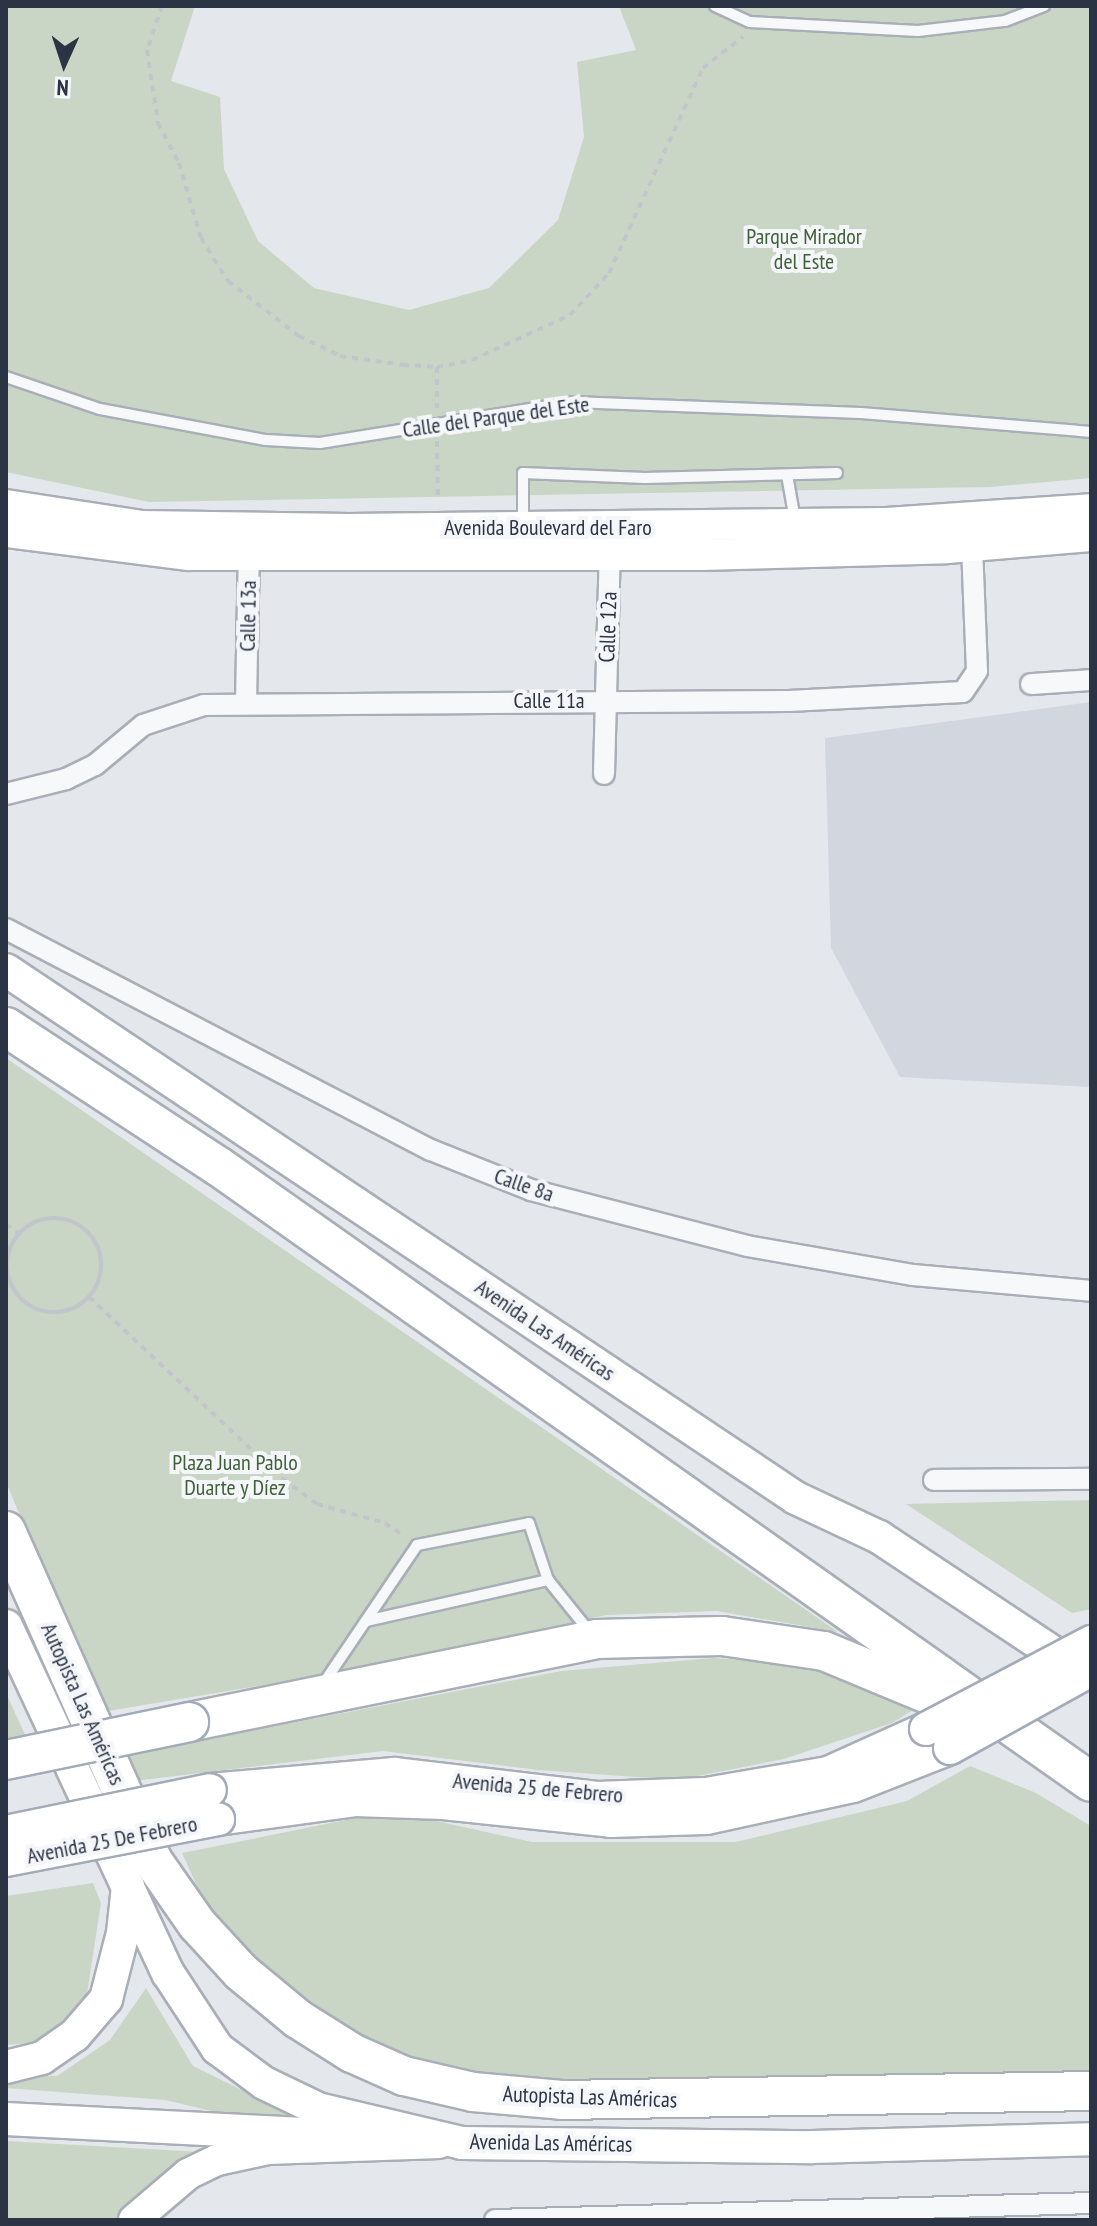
<!DOCTYPE html>
<html>
<head>
<meta charset="utf-8">
<style>
  body { margin:0 }
  #map { position:relative; width:1097px; height:2226px; overflow:hidden; background:#e4e7ec; font-family:"PT Sans Narrow",sans-serif }
  div>[style] { position:absolute }
  .built>* { inset:0; background:#d2d6de }
  .green>* { inset:0; background:#c9d6c5 }
  .path>* { height:4px; margin-top:-2px; transform-origin:0; background:repeating-linear-gradient(90deg,#c2c5cb 0 6px,transparent 0 12px) }
  .path>.ring { margin:-2px; padding:0; box-sizing:content-box; background:none; border:4px solid #c2c5cb; border-radius:50% }
  .roads { filter:drop-shadow(2px 0 #a9aeb7) drop-shadow(-2px 0 #a9aeb7) drop-shadow(0 2px #a9aeb7) drop-shadow(0 -2px #a9aeb7) }
  .lane>* { height:10px; margin:-5px; padding:0 5px; transform-origin:5px; border-radius:5px; background:#f7f8fa }
  .street>* { height:20px; margin:-10px; padding:0 10px; transform-origin:10px; border-radius:10px; background:#f7f8fa }
  .secondary>* { height:30px; margin:-15px; padding:0 15px; transform-origin:15px; border-radius:15px; background:#fff }
  .primary>* { height:32px; margin:-16px; padding:0 16px; transform-origin:16px; border-radius:16px; background:#fff }
  .highway>* { height:38px; margin:-19px; padding:0 19px; transform-origin:19px; border-radius:19px; background:#fff }
  .bridges { filter:drop-shadow(2px 0 #a3abb8) drop-shadow(-2px 0 #a3abb8) drop-shadow(0 2px #a3abb8) drop-shadow(0 -2px #a3abb8) }
  .primary-bridge>* { height:32px; margin:-16px; padding:0 16px; transform-origin:16px; border-radius:16px; background:#fff }
  .highway-bridge>* { height:38px; margin:-19px; padding:0 19px; transform-origin:19px; border-radius:19px; background:#fff }
  span { translate:-50% -50%; white-space:nowrap; text-align:center; line-height:1.15; -webkit-text-stroke:8px #f4f6f9; paint-order:stroke }
  .park-label { font-size:22px; color:#3f6138 }
  .street-label { font-size:22px; color:#2b3445 }
  .frame { position:absolute; inset:0; border:8px solid #2b3445; pointer-events:none }
  .north { position:absolute; left:24px; top:24px; width:80px; height:80px; -webkit-text-stroke:6px #f4f6f9; paint-order:stroke; rotate:183deg; font-size:22px; font-weight:700; line-height:32px; text-align:center; color:#2b3445 }
  .north::after { content:''; display:block; margin:auto; width:28px; height:36px; background:#2b3445; clip-path:polygon(50% 0,100% 100%,50% 72%,0 100%) }
</style>
</head>
<body>
<div id="map">
  <div class="built">
    <div style="clip-path:polygon(1091px 702px,1091px 1087px,900px 1077px,831px 948px,825px 738px)"></div>
  </div>
  <div class="green">
    <div style="clip-path:polygon(6px 6px,195px 6px,171px 81px,220px 97px,224px 169px,258px 241px,314px 288px,409px 310px,489px 288px,558px 220px,584px 137px,577px 62px,636px 50px,619px 6px,1091px 6px,1091px 478px,990px 487px,149px 502px,6px 472px)"></div>
    <div style="clip-path:polygon(6px 1058px,838px 1632px,717px 1611px,607px 1615px,306px 1678px,102px 1712px,6px 1482px)"></div>
    <div style="clip-path:polygon(1091px 1500px,1091px 1609px,1072px 1613px,906px 1504px)"></div>
    <div style="clip-path:polygon(713px 1658px,810px 1664px,903px 1700px,913px 1710px,892px 1723px,784px 1759px,677px 1780px,538px 1770px,383px 1751px,126px 1782px,115px 1757px,561px 1671px)"></div>
    <div style="clip-path:polygon(6px 1693px,27px 1739px,6px 1746px)"></div>
    <div style="clip-path:polygon(970px 1766px,1036px 1793px,1091px 1826px,1091px 2072px,557px 2081px,448px 2078px,353px 2033px,217px 1930px,182px 1853px,391px 1811px,532px 1842px,736px 1842px,907px 1801px)"></div>
    <div style="clip-path:polygon(93px 1883px,101px 1903px,87px 1994px,43px 2042px,6px 2045px,6px 1896px)"></div>
    <div style="clip-path:polygon(146px 1988px,193px 2066px,311px 2124px,220px 2113px,165px 2100px,6px 2088px,6px 2075px,57px 2076px,110px 2040px)"></div>
    <div style="clip-path:polygon(6px 2141px,201px 2152px,123px 2220px,6px 2220px)"></div>
  </div>
  <div class="path">
    <div style="left:162px;top:6px;width:46px;rotate:108.8deg"></div>
    <div style="left:147px;top:50px;width:74px;rotate:81.4deg"></div>
    <div style="left:158px;top:123px;width:45px;rotate:62.3deg"></div>
    <div style="left:179px;top:163px;width:78px;rotate:73.7deg"></div>
    <div style="left:201px;top:238px;width:51px;rotate:57.9deg"></div>
    <div style="left:228px;top:281px;width:90px;rotate:37.8deg"></div>
    <div style="left:299px;top:336px;width:46px;rotate:26deg"></div>
    <div style="left:340px;top:356px;width:64px;rotate:8.1deg"></div>
    <div style="left:403px;top:365px;width:34px;rotate:3deg"></div>
    <div style="left:437px;top:367px;width:36px;rotate:-11deg"></div>
    <div style="left:472px;top:360px;width:108px;rotate:-24.7deg"></div>
    <div style="left:570px;top:315px;width:57px;rotate:-47.1deg"></div>
    <div style="left:609px;top:273px;width:226px;rotate:-65.4deg"></div>
    <div style="left:703px;top:68px;width:51px;rotate:-37.8deg"></div>
    <div style="left:437px;top:367px;width:41px;rotate:90deg"></div>
    <div style="left:437px;top:441px;width:59px;rotate:89deg"></div>
    <div class="ring" style="left:7px;top:1218px;width:90px;height:90px"></div>
    <div style="left:6px;top:1224px;width:16px;rotate:38deg"></div>
    <div style="left:89px;top:1297px;width:266px;rotate:43.2deg"></div>
    <div style="left:283px;top:1479px;width:42px;rotate:36.3deg"></div>
    <div style="left:317px;top:1504px;width:71px;rotate:15.6deg"></div>
    <div style="left:385px;top:1523px;width:23px;rotate:34deg"></div>
  </div>
  <div class="roads">
    <div class="lane">
      <div style="left:715px;top:6px;width:38px;rotate:25deg"></div>
      <div style="left:750px;top:22px;width:168px;rotate:3.1deg"></div>
      <div style="left:918px;top:31px;width:88px;rotate:-6.6deg"></div>
      <div style="left:1005px;top:21px;width:42px;rotate:-21deg"></div>
      <div style="left:6px;top:377px;width:99px;rotate:18.8deg"></div>
      <div style="left:100px;top:409px;width:169px;rotate:10.6deg"></div>
      <div style="left:266px;top:440px;width:54px;rotate:3.2deg"></div>
      <div style="left:320px;top:443px;width:255px;rotate:-9.2deg"></div>
      <div style="left:572px;top:402px;width:289px;rotate:2.2deg"></div>
      <div style="left:861px;top:413px;width:231px;rotate:4.7deg"></div>
      <div style="left:787px;top:475px;width:46px;rotate:79.9deg"></div>
      <div style="left:523px;top:522px;width:49px;rotate:-90deg"></div>
      <div style="left:523px;top:473px;width:122px;rotate:2.3deg"></div>
      <div style="left:645px;top:478px;width:192px;rotate:-1.5deg"></div>
      <div style="left:366px;top:1621px;width:187px;rotate:-12.7deg"></div>
      <div style="left:323px;top:1684px;width:168px;rotate:-55.9deg"></div>
      <div style="left:417px;top:1545px;width:114px;rotate:-11.1deg"></div>
      <div style="left:529px;top:1523px;width:60px;rotate:71.6deg"></div>
      <div style="left:548px;top:1580px;width:65px;rotate:51.2deg"></div>
    </div>
    <div class="street">
      <div style="left:1031px;top:684px;width:60px;rotate:-3.8deg"></div>
      <div style="left:246px;top:703px;width:160px;rotate:-88.9deg"></div>
      <div style="left:604px;top:774px;width:231px;rotate:-88.5deg"></div>
      <div style="left:6px;top:794px;width:62px;rotate:-14deg"></div>
      <div style="left:66px;top:779px;width:32px;rotate:-26deg"></div>
      <div style="left:95px;top:765px;width:62px;rotate:-39.8deg"></div>
      <div style="left:143px;top:725px;width:64px;rotate:-18.2deg"></div>
      <div style="left:204px;top:705px;width:585px;rotate:-0.39deg"></div>
      <div style="left:789px;top:701px;width:174px;rotate:-3deg"></div>
      <div style="left:963px;top:692px;width:25px;rotate:-56deg"></div>
      <div style="left:977px;top:671px;width:125px;rotate:-92.3deg"></div>
      <div style="left:6px;top:929px;width:479px;rotate:27.5deg"></div>
      <div style="left:431px;top:1150px;width:108px;rotate:21.8deg"></div>
      <div style="left:531px;top:1190px;width:223px;rotate:14.5deg"></div>
      <div style="left:747px;top:1246px;width:169px;rotate:9.9deg"></div>
      <div style="left:913px;top:1275px;width:179px;rotate:5.1deg"></div>
      <div style="left:934px;top:1480px;width:157px;rotate:-0.4deg"></div>
      <div style="left:495px;top:2220px;width:596px;rotate:-1.63deg"></div>
    </div>
    <div class="secondary">
      <div style="left:6px;top:505px;width:138px;rotate:8.8deg"></div>
      <div style="left:142px;top:526px;width:207px;rotate:0.8deg"></div>
      <div style="left:349px;top:529px;width:538px;rotate:-0.64deg"></div>
      <div style="left:887px;top:523px;width:204px;rotate:-3.9deg"></div>
      <div style="left:6px;top:532px;width:183px;rotate:7.2deg"></div>
      <div style="left:188px;top:555px;width:514px"></div>
      <div style="left:702px;top:555px;width:245px;rotate:-1.6deg"></div>
      <div style="left:947px;top:548px;width:144px;rotate:-4.8deg"></div>
      <div style="left:134px;top:2220px;width:71px;rotate:-40.4deg"></div>
      <div style="left:188px;top:2174px;width:32px;rotate:-26deg"></div>
      <div style="left:217px;top:2160px;width:52px;rotate:-12.2deg"></div>
      <div style="left:268px;top:2149px;width:171px;rotate:-2deg"></div>
    </div>
    <div class="primary">
      <div style="left:6px;top:970px;width:950px;rotate:33.76deg"></div>
      <div style="left:796px;top:1498px;width:92px;rotate:25.2deg"></div>
      <div style="left:879px;top:1537px;width:244px;rotate:33.6deg"></div>
      <div style="left:6px;top:1626px;width:383px;rotate:65deg"></div>
      <div style="left:168px;top:1973px;width:90px;rotate:56.8deg"></div>
      <div style="left:217px;top:2048px;width:59px;rotate:36.7deg"></div>
      <div style="left:264px;top:2083px;width:60px;rotate:25.7deg"></div>
      <div style="left:318px;top:2109px;width:148px;rotate:13.3deg"></div>
      <div style="left:462px;top:2143px;width:350px;rotate:0.7deg"></div>
      <div style="left:812px;top:2147px;width:279px;rotate:-1.6deg"></div>
      <div style="left:210px;top:1790px;width:185px;rotate:-5deg"></div>
      <div style="left:394px;top:1774px;width:204px;rotate:6.7deg"></div>
      <div style="left:597px;top:1798px;width:109px;rotate:-2.1deg"></div>
      <div style="left:706px;top:1794px;width:124px;rotate:-9.8deg"></div>
      <div style="left:828px;top:1773px;width:107px;rotate:-24.2deg"></div>
      <div style="left:218px;top:1819px;width:138px;rotate:-7.9deg"></div>
      <div style="left:355px;top:1800px;width:88px;rotate:2deg"></div>
      <div style="left:443px;top:1803px;width:169px;rotate:6.1deg"></div>
      <div style="left:611px;top:1821px;width:95px;rotate:-1.8deg"></div>
      <div style="left:706px;top:1818px;width:150px;rotate:-12.3deg"></div>
      <div style="left:853px;top:1786px;width:104px;rotate:-21.4deg"></div>
      <div style="left:6px;top:2067px;width:37px;rotate:-14deg"></div>
      <div style="left:42px;top:2058px;width:40px;rotate:-34.9deg"></div>
      <div style="left:75px;top:2035px;width:48px;rotate:-49.3deg"></div>
      <div style="left:106px;top:1999px;width:68px;rotate:-75.6deg"></div>
      <div style="left:123px;top:1933px;width:47px;rotate:-83.9deg"></div>
      <div style="left:6px;top:2119px;width:372px;rotate:2.9deg"></div>
    </div>
    <div class="highway">
      <div style="left:6px;top:1027px;width:254px;rotate:33.3deg"></div>
      <div style="left:218px;top:1166px;width:1068px;rotate:35.21deg"></div>
      <div style="left:6px;top:1531px;width:361px;rotate:66deg"></div>
      <div style="left:153px;top:1861px;width:77px;rotate:55.1deg"></div>
      <div style="left:197px;top:1924px;width:65px;rotate:47.5deg"></div>
      <div style="left:241px;top:1972px;width:74px;rotate:39.5deg"></div>
      <div style="left:298px;top:2019px;width:64px;rotate:32.2deg"></div>
      <div style="left:352px;top:2053px;width:57px;rotate:23.9deg"></div>
      <div style="left:404px;top:2076px;width:71px;rotate:13.1deg"></div>
      <div style="left:473px;top:2092px;width:89px;rotate:5.1deg"></div>
      <div style="left:562px;top:2100px;width:529px;rotate:-0.97deg"></div>
      <div style="left:189px;top:1722px;width:415px;rotate:-11.5deg"></div>
      <div style="left:596px;top:1639px;width:126px;rotate:-1.4deg"></div>
      <div style="left:722px;top:1636px;width:103px;rotate:8.4deg"></div>
      <div style="left:824px;top:1651px;width:146px;rotate:22.5deg"></div>
    </div>
  </div>
  <div class="bridges">
    <div class="primary-bridge">
      <div style="left:926px;top:1729px;width:187px;rotate:-27.8deg"></div>
      <div style="left:950px;top:1748px;width:161px;rotate:-29deg"></div>
      <div style="left:6px;top:1832px;width:208px;rotate:-11.6deg"></div>
      <div style="left:6px;top:1860px;width:216px;rotate:-10.9deg"></div>
    </div>
    <div class="highway-bridge">
      <div style="left:6px;top:1760px;width:187px;rotate:-11.7deg"></div>
    </div>
  </div>
  <div class="park-label">
    <span style="left:804px;top:249px">Parque Mirador<br>del Este</span>
    <span style="left:235px;top:1475px">Plaza Juan Pablo<br>Duarte y Díez</span>
  </div>
  <div class="street-label">
    <span style="left:496px;top:417px;rotate:-8deg">Calle del Parque del Este</span>
    <span style="left:548px;top:528px">Avenida Boulevard del Faro</span>
    <span style="left:248px;top:616px;rotate:-89deg">Calle 13a</span>
    <span style="left:608px;top:627px;rotate:-88deg">Calle 12a</span>
    <span style="left:549px;top:701px">Calle 11a</span>
    <span style="left:524px;top:1185px;rotate:19deg">Calle 8a</span>
    <span style="left:545px;top:1330px;rotate:34deg">Avenida Las Américas</span>
    <span style="left:83px;top:1704px;rotate:66deg">Autopista Las Américas</span>
    <span style="left:538px;top:1788px;rotate:5deg">Avenida 25 de Febrero</span>
    <span style="left:112px;top:1840px;rotate:-11deg">Avenida 25 De Febrero</span>
    <span style="left:590px;top:2097px;rotate:2deg">Autopista Las Américas</span>
    <span style="left:551px;top:2143px;rotate:1deg">Avenida Las Américas</span>
  </div>
  <div class="frame"></div>
  <div class="north">N</div>
</div>
</body>
</html>
